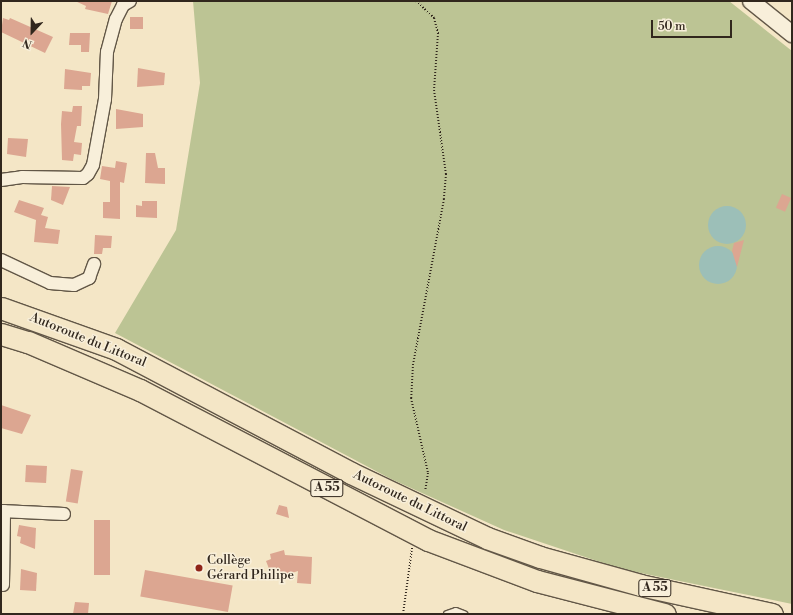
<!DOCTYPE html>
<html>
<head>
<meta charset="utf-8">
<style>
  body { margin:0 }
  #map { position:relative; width:793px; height:615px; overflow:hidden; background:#f4e6c6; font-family:"Libre Bodoni",serif }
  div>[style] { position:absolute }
  .green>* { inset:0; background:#bcc494 }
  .water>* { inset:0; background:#9cbfb8 }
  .round { border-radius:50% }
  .building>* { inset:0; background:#dca691; transform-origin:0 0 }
  .path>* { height:2px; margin-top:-1px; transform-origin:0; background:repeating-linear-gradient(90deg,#31271d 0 1px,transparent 0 3px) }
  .roads { filter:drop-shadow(1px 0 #625747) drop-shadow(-1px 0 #625747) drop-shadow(0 1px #625747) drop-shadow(0 -1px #625747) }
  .service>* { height:6px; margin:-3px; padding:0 3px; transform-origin:3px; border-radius:3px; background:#f8efda }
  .minor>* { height:12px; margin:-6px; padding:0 6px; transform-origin:6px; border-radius:6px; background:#f8efda }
  .secondary>* { height:16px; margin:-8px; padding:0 8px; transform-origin:8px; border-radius:8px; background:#f8efda }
  .motorway>* { height:21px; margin:-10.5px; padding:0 10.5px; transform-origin:10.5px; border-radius:10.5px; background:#f4e6c6 }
  .dots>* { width:11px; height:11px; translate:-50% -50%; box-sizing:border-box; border:2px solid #f8efda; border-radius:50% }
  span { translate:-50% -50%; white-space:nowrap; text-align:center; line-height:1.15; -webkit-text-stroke:3px #f8efda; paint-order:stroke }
  .shield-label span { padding:1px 3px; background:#f8efda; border:1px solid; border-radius:3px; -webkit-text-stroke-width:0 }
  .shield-label { font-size:12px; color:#31271d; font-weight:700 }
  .street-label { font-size:13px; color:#31271d }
  .poi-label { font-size:13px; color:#31271d }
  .left { translate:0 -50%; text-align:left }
  .frame { position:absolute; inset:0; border:2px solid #31271d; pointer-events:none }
  .north { position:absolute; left:12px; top:12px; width:40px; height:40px; -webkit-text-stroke:3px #f8efda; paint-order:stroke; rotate:202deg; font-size:11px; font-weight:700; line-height:16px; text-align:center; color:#31271d }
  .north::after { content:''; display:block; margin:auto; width:14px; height:18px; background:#31271d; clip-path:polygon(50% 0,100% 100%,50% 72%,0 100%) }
  .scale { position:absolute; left:651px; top:20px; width:81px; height:18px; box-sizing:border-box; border:2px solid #31271d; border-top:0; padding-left:5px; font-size:12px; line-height:14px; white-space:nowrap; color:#31271d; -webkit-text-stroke:3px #f8efda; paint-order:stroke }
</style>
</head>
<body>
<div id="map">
  <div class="green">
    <div style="clip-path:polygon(193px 1px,729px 1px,792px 51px,792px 604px,621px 569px,504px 530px,391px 479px,115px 333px,176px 230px,200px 83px)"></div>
  </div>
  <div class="water">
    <div class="round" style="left:708px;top:206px;width:38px;height:38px"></div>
    <div class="round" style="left:699px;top:246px;width:38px;height:38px"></div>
  </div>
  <div class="building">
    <div style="clip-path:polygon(75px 1px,112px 1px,108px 14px,85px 9px,86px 6px)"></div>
    <div style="left:130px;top:17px;width:13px;height:12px"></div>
    <div style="clip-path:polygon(3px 18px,9px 20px,10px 18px,53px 37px,45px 53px,1px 32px)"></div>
    <div style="clip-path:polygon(70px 33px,90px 33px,89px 52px,81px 52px,81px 45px,69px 45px)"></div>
    <div style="clip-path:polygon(138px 68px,165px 73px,164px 85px,137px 87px)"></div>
    <div style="clip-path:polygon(65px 69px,91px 73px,90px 86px,82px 86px,82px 90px,64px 89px)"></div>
    <div style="clip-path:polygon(73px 106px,82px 106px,81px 126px,77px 126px,74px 142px,82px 143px,81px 155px,74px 154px,73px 161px,62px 160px,61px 124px,62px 111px,72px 112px)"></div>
    <div style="clip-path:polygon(116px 109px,143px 114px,143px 127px,116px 129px)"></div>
    <div style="clip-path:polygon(8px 138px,28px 139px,26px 157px,7px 154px)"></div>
    <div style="clip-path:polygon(146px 153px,155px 153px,158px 168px,165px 168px,165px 184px,145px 183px)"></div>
    <div style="clip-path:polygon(116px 161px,127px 163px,124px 183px,120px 182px,120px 219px,103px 218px,103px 202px,110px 202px,110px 181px,100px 179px,102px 166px,115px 168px)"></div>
    <div style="clip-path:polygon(52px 186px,70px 187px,63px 205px,51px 200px)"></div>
    <div style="left:782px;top:194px;width:10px;height:15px;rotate:24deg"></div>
    <div style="clip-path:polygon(19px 200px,44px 208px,41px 215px,48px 217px,45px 228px,60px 230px,58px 244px,34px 242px,36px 220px,14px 212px)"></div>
    <div style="clip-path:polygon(142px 201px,157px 201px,157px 218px,136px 217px,136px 205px,142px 206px)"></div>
    <div style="clip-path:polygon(95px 235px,112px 236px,111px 248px,103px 248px,102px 254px,94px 254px)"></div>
    <div style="clip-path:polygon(744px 240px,737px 267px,732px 251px,734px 243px)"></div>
    <div style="clip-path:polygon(1px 405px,31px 415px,22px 434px,1px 428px)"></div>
    <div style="left:26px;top:465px;width:21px;height:17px;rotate:3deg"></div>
    <div style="left:71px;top:469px;width:12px;height:33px;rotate:9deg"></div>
    <div style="clip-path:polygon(279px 505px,287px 507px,289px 518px,276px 514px)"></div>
    <div style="left:94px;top:520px;width:16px;height:55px"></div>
    <div style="clip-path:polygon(19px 525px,36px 528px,35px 549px,20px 543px,21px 537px,17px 536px)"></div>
    <div style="clip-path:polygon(284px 550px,285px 555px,312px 557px,311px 584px,297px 583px,298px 571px,273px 579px,266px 561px,271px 559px,270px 554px)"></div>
    <div style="clip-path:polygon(21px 569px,37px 573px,36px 591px,20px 590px)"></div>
    <div style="left:145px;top:570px;width:89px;height:27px;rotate:10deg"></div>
    <div style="clip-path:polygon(75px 602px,89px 603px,88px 614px,73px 614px)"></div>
  </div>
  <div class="path">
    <div style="left:416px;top:1px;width:25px;rotate:43deg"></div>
    <div style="left:434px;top:18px;width:16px;rotate:75deg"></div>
    <div style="left:438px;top:33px;width:57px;rotate:94deg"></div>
    <div style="left:434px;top:90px;width:85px;rotate:81.9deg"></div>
    <div style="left:446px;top:174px;width:25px;rotate:95deg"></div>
    <div style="left:444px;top:199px;width:168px;rotate:100.6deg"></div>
    <div style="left:413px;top:364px;width:34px;rotate:93deg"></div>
    <div style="left:411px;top:398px;width:77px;rotate:77.2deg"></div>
    <div style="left:428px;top:473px;width:18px;rotate:99deg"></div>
    <div style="left:403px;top:614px;width:67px;rotate:-82.2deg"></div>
  </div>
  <div class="roads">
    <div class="service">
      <div style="left:447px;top:614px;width:9px;rotate:-18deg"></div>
      <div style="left:456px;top:611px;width:9px;rotate:21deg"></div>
    </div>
    <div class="minor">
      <div style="left:1px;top:180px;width:21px;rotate:-8deg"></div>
      <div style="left:22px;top:177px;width:61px;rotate:0.9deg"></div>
      <div style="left:83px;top:178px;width:6px;rotate:-39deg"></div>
      <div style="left:88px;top:174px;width:10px;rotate:-61deg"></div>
      <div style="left:93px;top:165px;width:67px;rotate:-79.7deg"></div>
      <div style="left:105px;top:99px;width:47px;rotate:-87.6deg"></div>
      <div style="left:107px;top:52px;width:34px;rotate:-75deg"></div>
      <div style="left:116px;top:19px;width:16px;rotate:-63deg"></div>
      <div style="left:123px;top:5px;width:8px;rotate:-30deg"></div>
      <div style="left:1px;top:260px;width:54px;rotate:25.1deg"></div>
      <div style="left:50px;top:283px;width:24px;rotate:5deg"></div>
      <div style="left:74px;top:285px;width:17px;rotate:-25deg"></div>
      <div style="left:89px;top:278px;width:15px;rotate:-70deg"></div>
      <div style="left:1px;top:511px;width:63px;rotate:2.7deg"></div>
      <div style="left:3px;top:585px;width:74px;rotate:-89.2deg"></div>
    </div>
    <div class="secondary">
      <div style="left:751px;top:1px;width:53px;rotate:38.8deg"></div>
    </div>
    <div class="motorway">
      <div style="left:1px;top:308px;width:122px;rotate:19.6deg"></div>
      <div style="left:116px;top:349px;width:266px;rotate:27.8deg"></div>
      <div style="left:351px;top:473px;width:151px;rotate:25.5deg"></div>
      <div style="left:487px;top:538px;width:56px;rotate:19.7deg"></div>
      <div style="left:540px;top:557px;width:104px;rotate:15.6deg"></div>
      <div style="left:640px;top:585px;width:135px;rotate:12.4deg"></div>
      <div style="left:1px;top:334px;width:28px;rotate:17deg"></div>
      <div style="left:28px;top:342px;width:122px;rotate:23.2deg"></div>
      <div style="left:140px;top:390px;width:325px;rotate:27.5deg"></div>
      <div style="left:428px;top:540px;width:116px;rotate:20.6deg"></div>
      <div style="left:537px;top:581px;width:132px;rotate:14.5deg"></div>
    </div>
  </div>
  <div class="dots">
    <div style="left:199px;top:568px;background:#8f2418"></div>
  </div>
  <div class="shield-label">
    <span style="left:327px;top:488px">A 55</span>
    <span style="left:655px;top:588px">A 55</span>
  </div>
  <div class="street-label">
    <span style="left:88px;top:340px;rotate:22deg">Autoroute du Littoral</span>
    <span style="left:410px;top:501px;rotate:26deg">Autoroute du Littoral</span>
  </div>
  <div class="poi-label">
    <span class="left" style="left:207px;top:568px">Collège<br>Gérard Philipe</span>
  </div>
  <div class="frame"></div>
  <div class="north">N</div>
  <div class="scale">50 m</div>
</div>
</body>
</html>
